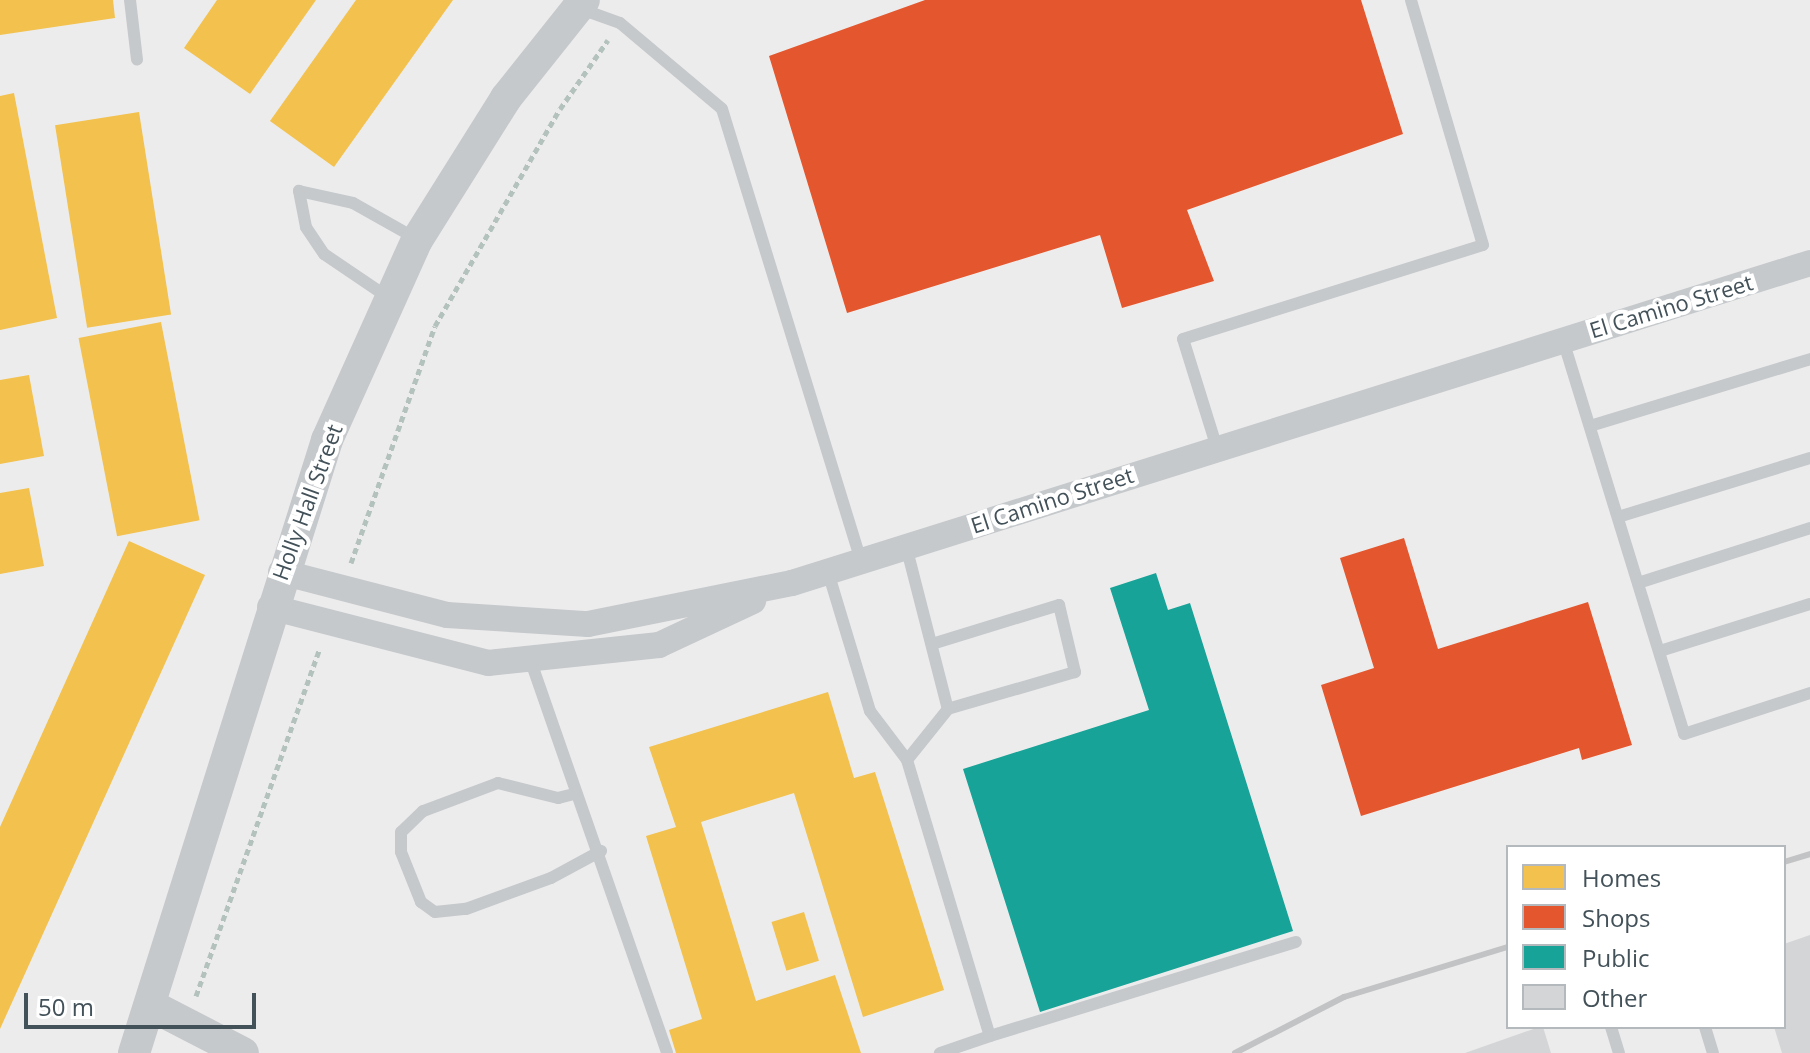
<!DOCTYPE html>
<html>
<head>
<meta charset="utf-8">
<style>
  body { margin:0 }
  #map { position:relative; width:1810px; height:1053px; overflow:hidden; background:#edecec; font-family:"Open Sans",sans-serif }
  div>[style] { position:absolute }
  .homes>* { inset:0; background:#f2c14e; transform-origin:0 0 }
  .shops>* { inset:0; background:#e4572e }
  .public>* { inset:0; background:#17a398 }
  .building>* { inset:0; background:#d4d5d7 }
  .path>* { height:5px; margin-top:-2.5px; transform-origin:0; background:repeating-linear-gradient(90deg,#b3c2bc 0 6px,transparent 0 10px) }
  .service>* { height:12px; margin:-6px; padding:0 6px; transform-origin:6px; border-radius:6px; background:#c5c9cc }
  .minor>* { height:26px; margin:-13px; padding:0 13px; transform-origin:13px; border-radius:13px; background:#c5c9cc }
  .tertiary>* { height:32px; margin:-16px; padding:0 16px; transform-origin:16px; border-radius:16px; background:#c5c9cc }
  .rail>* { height:6px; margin:-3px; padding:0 3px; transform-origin:3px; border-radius:3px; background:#c1c3c5 }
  span { translate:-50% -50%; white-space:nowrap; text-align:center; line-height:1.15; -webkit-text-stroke:8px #fff; paint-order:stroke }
  .street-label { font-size:22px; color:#435159 }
  .legend { position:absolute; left:1506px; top:845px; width:280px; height:184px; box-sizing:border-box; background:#fff; border:2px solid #b4b9bd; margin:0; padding:10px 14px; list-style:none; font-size:24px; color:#435159 }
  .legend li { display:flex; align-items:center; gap:16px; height:40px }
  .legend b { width:40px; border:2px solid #b4b9bd }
  .scale { position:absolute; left:24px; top:993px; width:232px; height:36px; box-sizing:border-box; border:4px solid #435159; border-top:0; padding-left:10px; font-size:24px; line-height:28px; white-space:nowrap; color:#435159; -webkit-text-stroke:6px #fff; paint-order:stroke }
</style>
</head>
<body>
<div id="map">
  <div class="homes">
    <div style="clip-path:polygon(0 0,113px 0,115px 18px,0 35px)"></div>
    <div style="clip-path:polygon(217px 0,316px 0,250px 94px,184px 48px)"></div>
    <div style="clip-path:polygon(356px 0,453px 0,334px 167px,270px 121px)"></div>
    <div style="clip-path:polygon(14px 93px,57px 318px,0 330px,0 96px)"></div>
    <div style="left:139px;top:112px;width:205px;height:85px;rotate:81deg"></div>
    <div style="left:161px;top:322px;width:202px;height:84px;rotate:79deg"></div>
    <div style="clip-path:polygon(29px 375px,44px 456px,0 464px,0 380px)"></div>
    <div style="clip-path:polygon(29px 488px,44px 566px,0 574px,0 493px)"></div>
    <div style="clip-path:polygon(129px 541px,205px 575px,0 1029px,0 827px)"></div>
    <div style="clip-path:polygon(828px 692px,854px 778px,875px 772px,944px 990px,863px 1017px,794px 793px,701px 822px,756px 1001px,835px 975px,861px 1053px,676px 1053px,669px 1030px,702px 1019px,646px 836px,676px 827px,649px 747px)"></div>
    <div style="left:804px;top:912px;width:51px;height:34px;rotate:73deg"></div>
  </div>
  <div class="shops">
    <div style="clip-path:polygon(925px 0,1361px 0,1403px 134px,1187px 210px,1214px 281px,1122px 308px,1100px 235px,847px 313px,769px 56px)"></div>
    <div style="clip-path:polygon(1404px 538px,1438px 649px,1588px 602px,1632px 745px,1582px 760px,1579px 748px,1361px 816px,1321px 685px,1374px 668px,1340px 558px)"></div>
  </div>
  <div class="public">
    <div style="clip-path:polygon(1156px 573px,1168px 610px,1190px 603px,1293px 931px,1040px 1012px,963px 769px,1149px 710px,1110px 588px)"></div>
  </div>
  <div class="building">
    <div style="clip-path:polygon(1810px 935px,1810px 1053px,1782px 1053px,1774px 1027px,1784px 1027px,1784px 944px)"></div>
    <div style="clip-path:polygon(1543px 1027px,1551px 1053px,1465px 1053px,1539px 1027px)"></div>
  </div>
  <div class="path">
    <div style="left:351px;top:563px;width:251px;rotate:-70.5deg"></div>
    <div style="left:435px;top:326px;width:250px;rotate:-60.1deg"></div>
    <div style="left:560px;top:109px;width:84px;rotate:-55.2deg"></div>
    <div style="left:196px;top:996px;width:369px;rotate:-70.4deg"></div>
  </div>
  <div class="service">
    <div style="left:130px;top:0;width:60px;rotate:83.3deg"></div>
    <div style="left:581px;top:9px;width:41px;rotate:19.7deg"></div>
    <div style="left:620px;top:23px;width:133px;rotate:40.1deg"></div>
    <div style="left:722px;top:109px;width:473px;rotate:72.9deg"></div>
    <div style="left:389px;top:298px;width:78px;rotate:-145.9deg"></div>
    <div style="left:324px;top:254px;width:32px;rotate:-124deg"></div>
    <div style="left:306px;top:227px;width:37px;rotate:-101deg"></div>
    <div style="left:299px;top:191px;width:55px;rotate:12.5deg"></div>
    <div style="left:353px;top:203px;width:71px;rotate:29.4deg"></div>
    <div style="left:1563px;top:340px;width:412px;rotate:72.9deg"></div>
    <div style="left:1684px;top:734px;width:133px;rotate:-18deg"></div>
    <div style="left:1590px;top:426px;width:230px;rotate:-16.9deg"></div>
    <div style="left:1217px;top:448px;width:114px;rotate:-107.3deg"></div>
    <div style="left:1183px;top:339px;width:314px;rotate:-17.4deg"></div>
    <div style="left:1483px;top:245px;width:255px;rotate:-106.4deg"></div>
    <div style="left:1618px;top:517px;width:201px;rotate:-17.1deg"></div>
    <div style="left:906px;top:546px;width:168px;rotate:75.6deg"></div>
    <div style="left:948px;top:709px;width:65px;rotate:128.8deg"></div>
    <div style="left:907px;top:760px;width:288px;rotate:73.3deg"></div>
    <div style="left:990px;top:1036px;width:53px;rotate:161.2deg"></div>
    <div style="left:828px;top:572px;width:145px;rotate:73.2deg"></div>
    <div style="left:870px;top:711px;width:61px;rotate:52.9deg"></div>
    <div style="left:1638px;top:583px;width:181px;rotate:-17.7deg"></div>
    <div style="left:932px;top:644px;width:133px;rotate:-17.1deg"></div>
    <div style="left:1059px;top:605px;width:69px;rotate:76.6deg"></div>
    <div style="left:1075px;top:672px;width:132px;rotate:163.8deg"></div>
    <div style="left:1660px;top:651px;width:157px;rotate:-17.4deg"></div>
    <div style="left:530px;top:659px;width:417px;rotate:70.8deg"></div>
    <div style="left:574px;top:794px;width:16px;rotate:166deg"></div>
    <div style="left:558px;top:798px;width:62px;rotate:-166deg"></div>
    <div style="left:498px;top:783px;width:80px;rotate:159.5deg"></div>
    <div style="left:423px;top:811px;width:30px;rotate:136deg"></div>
    <div style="left:401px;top:832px;width:20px;rotate:90deg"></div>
    <div style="left:401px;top:852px;width:54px;rotate:68.2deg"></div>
    <div style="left:421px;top:902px;width:17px;rotate:36deg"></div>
    <div style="left:435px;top:912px;width:31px;rotate:-6deg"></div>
    <div style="left:466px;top:909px;width:90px;rotate:-20deg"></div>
    <div style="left:551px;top:878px;width:57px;rotate:-28.4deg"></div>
    <div style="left:1611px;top:1027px;width:27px;rotate:73deg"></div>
    <div style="left:1705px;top:1027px;width:27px;rotate:73deg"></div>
    <div style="left:990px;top:1036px;width:320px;rotate:-17.1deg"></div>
  </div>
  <div class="minor">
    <div style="left:281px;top:572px;width:171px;rotate:14.5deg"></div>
    <div style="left:447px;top:615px;width:141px;rotate:3.7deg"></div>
    <div style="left:588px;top:624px;width:208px;rotate:-11.4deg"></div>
    <div style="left:792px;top:583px;width:1067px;rotate:-17.45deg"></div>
    <div style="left:270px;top:607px;width:225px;rotate:14.4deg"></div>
    <div style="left:488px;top:663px;width:172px;rotate:-6deg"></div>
    <div style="left:659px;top:645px;width:104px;rotate:-25.1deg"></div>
  </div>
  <div class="tertiary">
    <div style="left:154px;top:1007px;width:100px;rotate:27.3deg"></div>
    <div style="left:134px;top:1053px;width:643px;rotate:-72.52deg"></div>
    <div style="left:327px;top:440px;width:219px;rotate:-65.8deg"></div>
    <div style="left:417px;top:240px;width:168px;rotate:-57.9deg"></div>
    <div style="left:506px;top:98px;width:125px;rotate:-51.5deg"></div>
  </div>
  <div class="rail">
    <div style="left:1784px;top:862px;width:27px;rotate:-17deg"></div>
    <div style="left:1235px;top:1053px;width:123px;rotate:-27.2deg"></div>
    <div style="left:1344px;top:997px;width:171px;rotate:-17deg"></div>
  </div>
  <div class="street-label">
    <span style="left:1671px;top:306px;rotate:-17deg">El Camino Street</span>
    <span style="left:1052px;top:500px;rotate:-18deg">El Camino Street</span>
    <span style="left:307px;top:502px;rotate:-70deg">Holly Hall Street</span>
  </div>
  <ul class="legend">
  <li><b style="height:22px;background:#f2c14e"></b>Homes</li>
  <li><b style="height:22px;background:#e4572e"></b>Shops</li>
  <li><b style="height:22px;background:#17a398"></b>Public</li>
  <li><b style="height:22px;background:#d4d5d7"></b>Other</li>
  </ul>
  <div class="scale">50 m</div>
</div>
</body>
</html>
